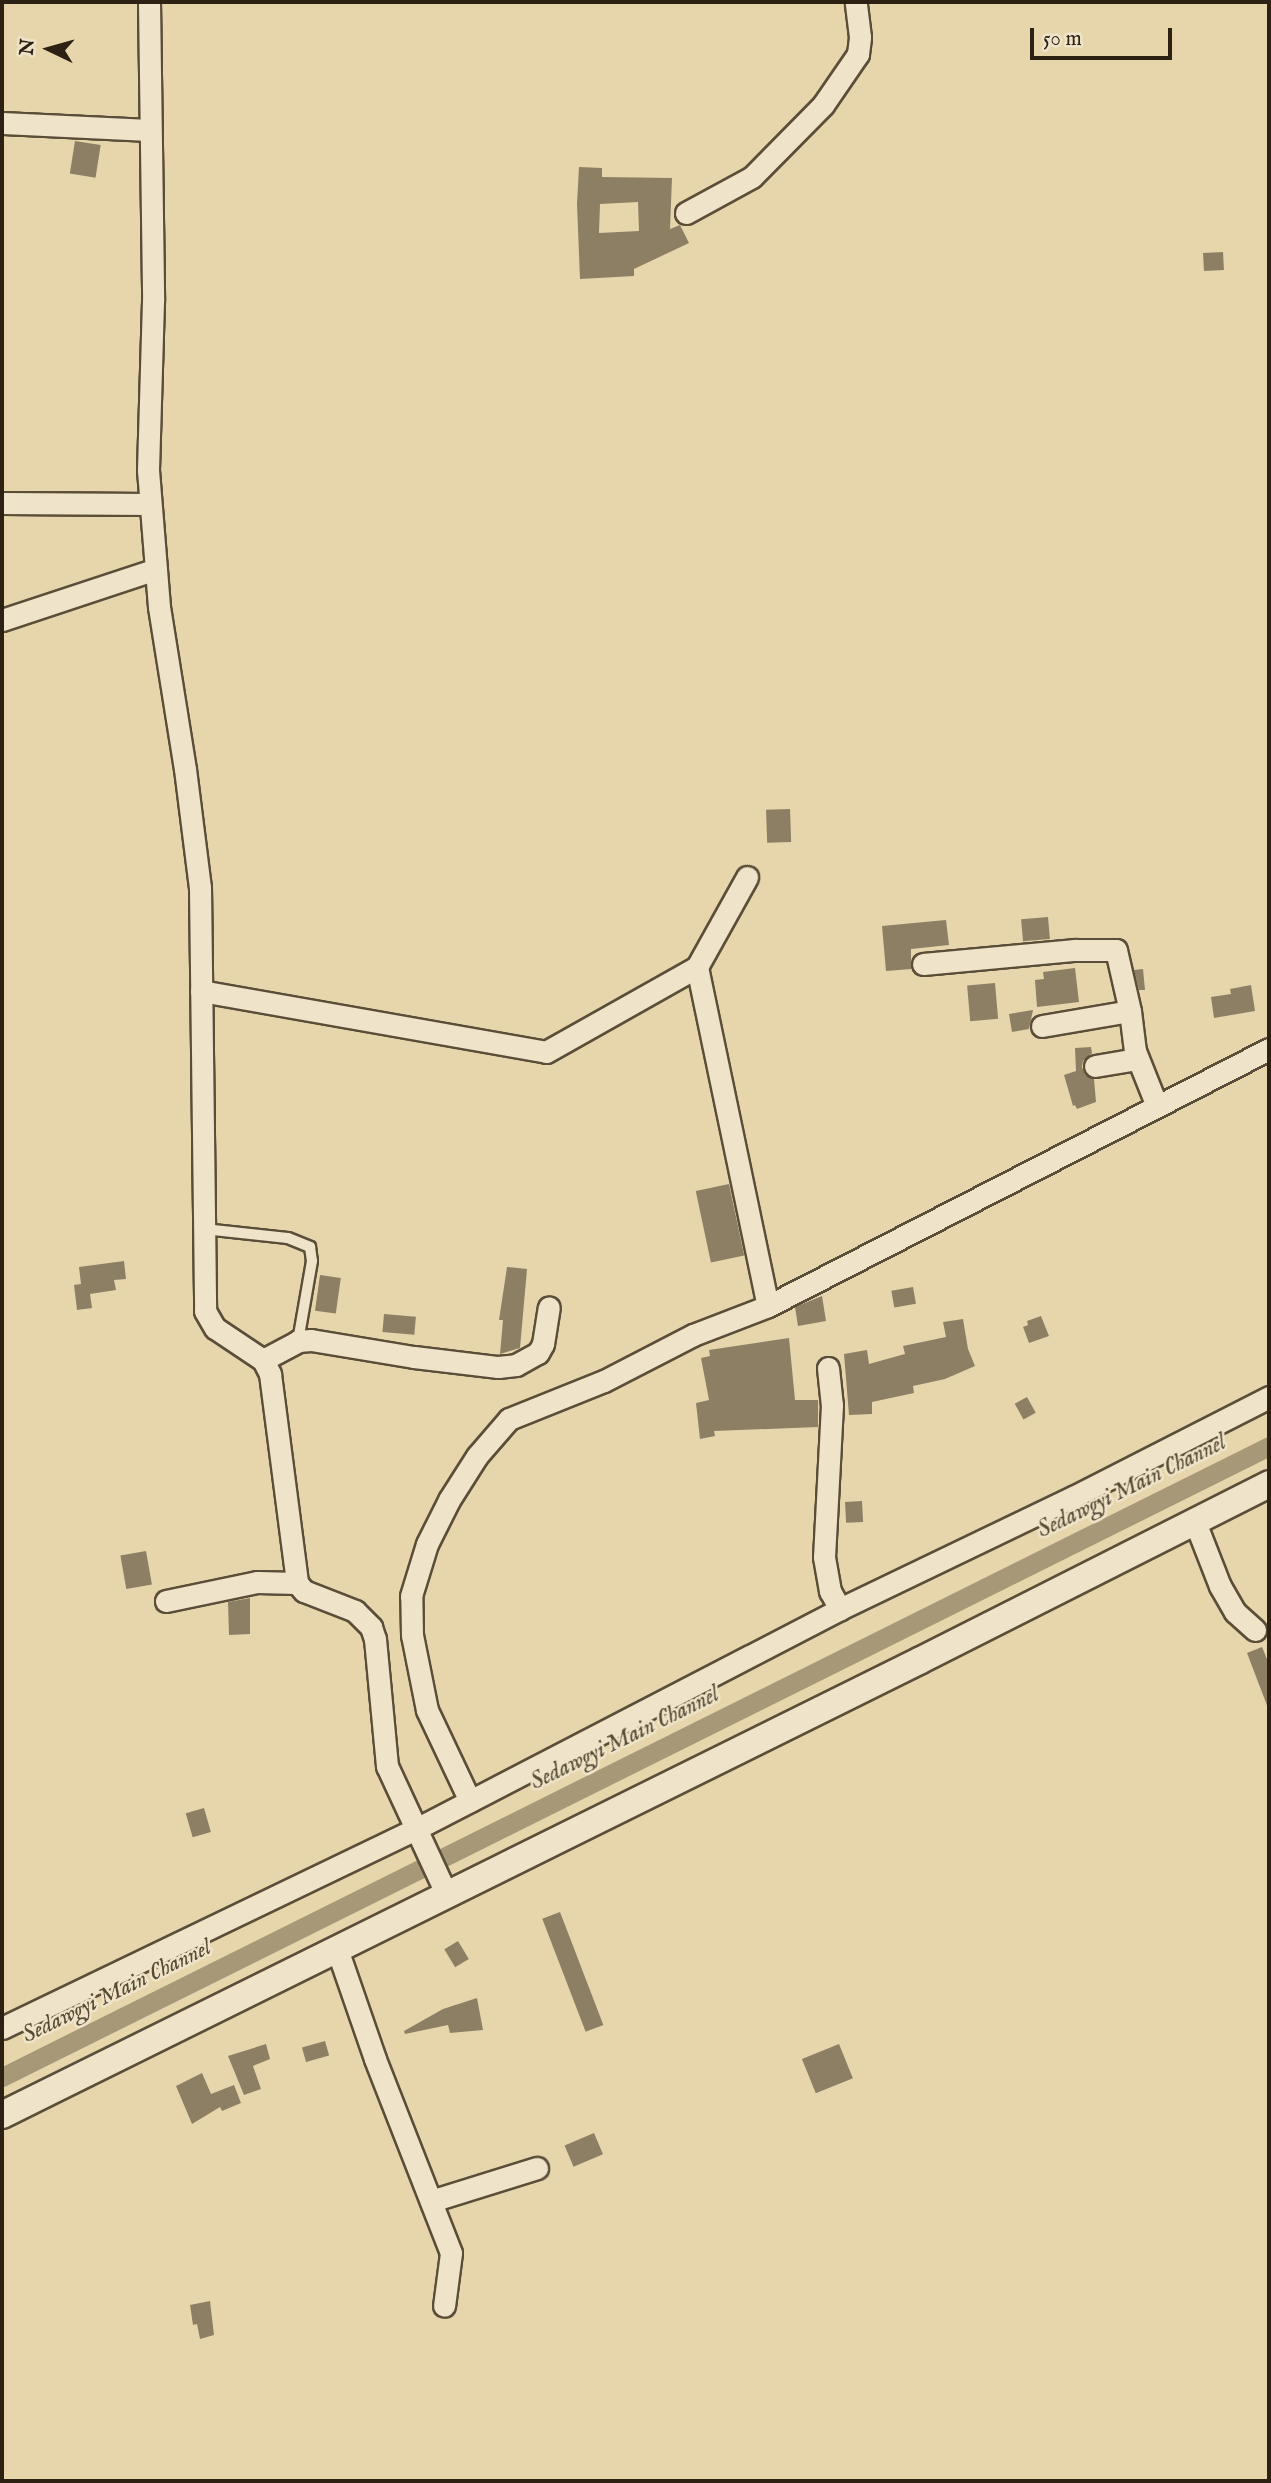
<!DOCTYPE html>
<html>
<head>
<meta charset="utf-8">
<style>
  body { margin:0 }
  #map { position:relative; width:1271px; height:2483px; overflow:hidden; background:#e7d6ac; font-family:"IM FELL English",serif }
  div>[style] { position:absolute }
  .canal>* { height:19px; margin:-9.5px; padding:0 9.5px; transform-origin:9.5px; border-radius:9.5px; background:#a79878 }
  .building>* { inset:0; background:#8d7f63; transform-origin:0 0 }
  .roads { filter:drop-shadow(2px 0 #5b4e39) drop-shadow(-2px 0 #5b4e39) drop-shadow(0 2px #5b4e39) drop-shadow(0 -2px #5b4e39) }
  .service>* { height:10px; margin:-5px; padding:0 5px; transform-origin:5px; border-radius:5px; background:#efe4c9 }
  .minor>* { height:21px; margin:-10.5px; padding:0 10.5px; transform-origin:10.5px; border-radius:10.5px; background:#efe4c9 }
  .tertiary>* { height:26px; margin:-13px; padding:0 13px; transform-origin:13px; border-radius:13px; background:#efe4c9 }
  span { translate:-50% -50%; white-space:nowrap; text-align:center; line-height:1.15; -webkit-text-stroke:5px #efe4c9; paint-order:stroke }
  .water-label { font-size:23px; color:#574b36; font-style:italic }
  .frame { position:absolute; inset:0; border:4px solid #2c2113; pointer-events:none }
  .north { position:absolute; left:14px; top:14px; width:70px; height:70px; -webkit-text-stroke:5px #efe4c9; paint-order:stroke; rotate:275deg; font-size:19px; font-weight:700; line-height:28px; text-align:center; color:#2c2113 }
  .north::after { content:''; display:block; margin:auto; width:24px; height:32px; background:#2c2113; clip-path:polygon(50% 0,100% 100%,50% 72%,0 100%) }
  .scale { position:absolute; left:1030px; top:28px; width:142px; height:32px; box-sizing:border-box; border:4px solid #2c2113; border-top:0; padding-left:9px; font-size:21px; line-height:24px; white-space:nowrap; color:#2c2113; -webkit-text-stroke:5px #efe4c9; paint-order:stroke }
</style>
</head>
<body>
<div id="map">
  <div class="canal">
    <div style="left:2px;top:2077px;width:1415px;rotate:-26.47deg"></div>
  </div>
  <div class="building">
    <div style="left:75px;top:141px;width:26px;height:33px;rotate:9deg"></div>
    <div style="clip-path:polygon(evenodd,579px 167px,602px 168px,602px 177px,672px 178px,670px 229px,680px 225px,689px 243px,634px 269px,634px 276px,580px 279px,577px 204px,579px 167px,638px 202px,639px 231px,599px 233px,600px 204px,638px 202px)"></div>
    <div style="left:1223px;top:252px;width:18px;height:20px;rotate:87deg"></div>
    <div style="left:790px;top:809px;width:33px;height:24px;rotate:88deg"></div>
    <div style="left:1048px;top:917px;width:22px;height:27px;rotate:85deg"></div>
    <div style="clip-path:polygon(946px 920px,949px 945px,911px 949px,911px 969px,886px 971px,882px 926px)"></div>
    <div style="clip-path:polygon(1075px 968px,1079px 1002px,1037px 1007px,1035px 980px,1044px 979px,1043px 972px)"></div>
    <div style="clip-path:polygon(1143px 969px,1145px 990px,1139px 990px,1134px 970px)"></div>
    <div style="left:995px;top:983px;width:36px;height:28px;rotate:85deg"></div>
    <div style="clip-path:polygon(1251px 985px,1255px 1011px,1214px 1018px,1211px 997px,1231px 994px,1230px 989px)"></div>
    <div style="clip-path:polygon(1033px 1010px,1029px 1029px,1012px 1032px,1009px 1014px)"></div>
    <div style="clip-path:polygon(1091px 1047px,1092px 1053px,1083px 1061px,1082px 1067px,1085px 1075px,1094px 1079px,1096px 1102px,1077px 1109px,1075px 1105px,1073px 1106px,1064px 1075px,1076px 1071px,1075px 1048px)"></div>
    <div style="left:729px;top:1184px;width:73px;height:34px;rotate:78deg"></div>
    <div style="clip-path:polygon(124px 1261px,126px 1279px,114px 1280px,116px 1290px,90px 1294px,92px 1308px,77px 1310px,74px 1285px,81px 1284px,79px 1267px)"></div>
    <div style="clip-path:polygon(507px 1267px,527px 1269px,520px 1348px,500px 1354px,503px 1320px,499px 1320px)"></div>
    <div style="left:320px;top:1275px;width:21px;height:36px;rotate:8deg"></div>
    <div style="left:913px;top:1287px;width:17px;height:22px;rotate:80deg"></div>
    <div style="clip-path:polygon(822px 1296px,826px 1321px,798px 1326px,795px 1307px)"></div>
    <div style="left:384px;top:1314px;width:32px;height:18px;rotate:5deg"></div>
    <div style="clip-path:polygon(1041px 1316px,1049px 1336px,1029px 1343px,1023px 1327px,1028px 1325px,1027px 1321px)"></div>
    <div style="clip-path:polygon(963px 1319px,968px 1349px,975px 1366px,945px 1379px,913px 1386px,914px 1393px,872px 1402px,872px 1414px,849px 1415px,844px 1354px,867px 1350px,869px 1364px,905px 1354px,903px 1346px,946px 1337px,943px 1322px)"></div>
    <div style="clip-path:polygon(789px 1338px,795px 1400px,818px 1400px,818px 1427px,714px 1431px,715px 1436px,700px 1439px,696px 1403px,709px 1400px,701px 1358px,710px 1356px,709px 1350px)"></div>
    <div style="left:1027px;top:1397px;width:18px;height:14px;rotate:61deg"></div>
    <div style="left:862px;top:1501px;width:21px;height:17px;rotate:87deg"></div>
    <div style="left:146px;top:1551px;width:34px;height:26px;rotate:80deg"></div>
    <div style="clip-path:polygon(250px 1598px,250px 1634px,229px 1635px,228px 1602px)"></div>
    <div style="clip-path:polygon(1262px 1647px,1269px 1664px,1268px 1708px,1247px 1653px)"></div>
    <div style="left:204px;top:1808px;width:25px;height:19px;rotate:74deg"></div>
    <div style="left:560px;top:1912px;width:121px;height:19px;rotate:69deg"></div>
    <div style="left:458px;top:1941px;width:21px;height:16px;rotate:59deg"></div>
    <div style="clip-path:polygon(477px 1998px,483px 2030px,450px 2033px,448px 2025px,405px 2034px,404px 2031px,443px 2009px)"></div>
    <div style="left:325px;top:2041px;width:15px;height:24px;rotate:74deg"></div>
    <div style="clip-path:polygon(266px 2044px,270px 2059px,253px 2066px,261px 2089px,244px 2095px,228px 2056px)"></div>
    <div style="left:839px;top:2044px;width:37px;height:40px;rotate:68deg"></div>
    <div style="clip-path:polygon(202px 2073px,211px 2094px,234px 2085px,241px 2103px,222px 2111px,220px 2107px,192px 2124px,176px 2086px)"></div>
    <div style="left:594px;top:2133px;width:23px;height:32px;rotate:67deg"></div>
    <div style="clip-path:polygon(210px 2301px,214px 2335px,200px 2339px,197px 2324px,193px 2325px,190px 2305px)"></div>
  </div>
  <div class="roads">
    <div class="service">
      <div style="left:204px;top:1229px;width:84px;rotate:6.1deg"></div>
      <div style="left:288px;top:1238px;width:24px;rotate:22deg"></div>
      <div style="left:310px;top:1247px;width:14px;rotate:82deg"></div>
      <div style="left:312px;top:1261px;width:81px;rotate:99.9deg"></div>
    </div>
    <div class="minor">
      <div style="left:149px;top:2px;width:299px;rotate:89.2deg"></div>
      <div style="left:153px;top:301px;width:169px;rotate:91.7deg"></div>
      <div style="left:148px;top:470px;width:137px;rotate:85.4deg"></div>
      <div style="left:159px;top:607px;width:164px;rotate:80.9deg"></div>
      <div style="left:185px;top:769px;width:119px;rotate:82.8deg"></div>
      <div style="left:200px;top:887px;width:424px;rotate:89.3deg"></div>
      <div style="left:205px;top:1311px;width:20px;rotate:60deg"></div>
      <div style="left:215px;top:1328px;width:58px;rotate:33.7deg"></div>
      <div style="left:263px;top:1360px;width:16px;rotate:63deg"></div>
      <div style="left:270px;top:1374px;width:211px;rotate:82.6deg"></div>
      <div style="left:297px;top:1583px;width:11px;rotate:49deg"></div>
      <div style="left:304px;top:1591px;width:55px;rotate:21.4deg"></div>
      <div style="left:355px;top:1611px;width:23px;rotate:45deg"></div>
      <div style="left:371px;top:1627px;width:13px;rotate:72deg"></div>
      <div style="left:375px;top:1639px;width:128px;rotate:84.6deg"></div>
      <div style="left:387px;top:1766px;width:142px;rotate:65.1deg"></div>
      <div style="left:2px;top:123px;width:147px;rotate:2.7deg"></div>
      <div style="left:686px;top:213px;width:75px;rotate:-28.6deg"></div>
      <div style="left:752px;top:177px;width:101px;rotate:-45.4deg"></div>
      <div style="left:823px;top:105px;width:62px;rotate:-55.5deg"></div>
      <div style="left:858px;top:54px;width:17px;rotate:-83deg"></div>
      <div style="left:860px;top:37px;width:35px;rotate:-97deg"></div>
      <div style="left:2px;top:503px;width:148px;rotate:0.4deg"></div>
      <div style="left:2px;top:620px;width:162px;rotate:-18.3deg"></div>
      <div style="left:923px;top:964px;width:153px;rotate:-5.3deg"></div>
      <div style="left:1075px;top:950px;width:41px"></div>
      <div style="left:1116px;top:950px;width:63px;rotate:77.1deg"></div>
      <div style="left:1130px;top:1011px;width:40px;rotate:82.9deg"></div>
      <div style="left:1135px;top:1051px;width:59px;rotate:68.2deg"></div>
      <div style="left:697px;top:967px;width:103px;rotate:-60.9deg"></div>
      <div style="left:201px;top:991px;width:350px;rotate:10deg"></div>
      <div style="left:546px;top:1052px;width:173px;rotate:-29.4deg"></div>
      <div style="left:697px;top:967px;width:346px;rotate:78.2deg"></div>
      <div style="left:1042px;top:1026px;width:89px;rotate:-9.7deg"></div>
      <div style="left:1095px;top:1066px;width:43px;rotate:-9.5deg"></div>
      <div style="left:263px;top:1360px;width:40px;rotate:-28deg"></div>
      <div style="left:298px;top:1341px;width:13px;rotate:-4deg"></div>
      <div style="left:311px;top:1340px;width:104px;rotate:9.4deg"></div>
      <div style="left:414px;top:1357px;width:85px;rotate:6.8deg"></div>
      <div style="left:498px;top:1367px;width:18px;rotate:-6deg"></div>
      <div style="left:516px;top:1365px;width:25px;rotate:-29deg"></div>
      <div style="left:538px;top:1353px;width:10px;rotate:-61deg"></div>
      <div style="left:543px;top:1344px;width:37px;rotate:-81deg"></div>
      <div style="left:828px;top:1368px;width:37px;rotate:84deg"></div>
      <div style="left:832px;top:1405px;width:152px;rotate:93deg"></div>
      <div style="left:824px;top:1557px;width:35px;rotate:80deg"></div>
      <div style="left:830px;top:1591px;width:21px;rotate:61deg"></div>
      <div style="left:1195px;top:1522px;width:69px;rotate:68.7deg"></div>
      <div style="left:1220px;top:1586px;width:30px;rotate:60deg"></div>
      <div style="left:1235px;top:1612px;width:27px;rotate:42deg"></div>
      <div style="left:166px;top:1601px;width:93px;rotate:-11.8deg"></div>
      <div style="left:257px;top:1582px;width:40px;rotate:1.4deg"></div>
      <div style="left:470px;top:1801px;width:101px;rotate:-115.3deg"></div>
      <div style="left:427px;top:1710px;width:76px;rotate:-101.3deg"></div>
      <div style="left:412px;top:1635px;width:39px;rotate:-91deg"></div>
      <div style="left:411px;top:1596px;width:54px;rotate:-72.9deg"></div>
      <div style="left:427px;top:1544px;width:49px;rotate:-63.4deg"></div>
      <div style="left:449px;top:1500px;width:52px;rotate:-57.5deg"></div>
      <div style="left:477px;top:1456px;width:49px;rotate:-49.1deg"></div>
      <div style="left:509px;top:1419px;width:102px;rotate:-21.8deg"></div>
      <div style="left:604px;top:1381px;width:100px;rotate:-27.3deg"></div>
      <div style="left:693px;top:1335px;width:80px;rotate:-21.1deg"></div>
      <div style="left:768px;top:1306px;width:563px;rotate:-27.16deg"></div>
      <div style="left:337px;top:1949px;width:116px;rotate:70.9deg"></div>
      <div style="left:375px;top:2059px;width:208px;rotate:68.6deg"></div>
      <div style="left:451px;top:2253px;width:53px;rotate:97.5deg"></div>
      <div style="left:2px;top:2028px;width:459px;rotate:-25.7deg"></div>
      <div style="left:416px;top:1829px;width:478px;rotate:-27.4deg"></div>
      <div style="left:840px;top:1609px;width:259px;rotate:-25.7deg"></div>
      <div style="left:1073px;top:1497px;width:220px;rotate:-27deg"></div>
      <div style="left:431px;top:2201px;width:111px;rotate:-17.3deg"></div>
    </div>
    <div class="tertiary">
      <div style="left:2px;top:2115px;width:1023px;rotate:-26.34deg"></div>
      <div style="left:919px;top:1661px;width:392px;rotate:-26.8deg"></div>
    </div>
  </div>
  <div class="water-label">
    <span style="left:1132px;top:1487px;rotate:-26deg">Sedawgyi Main Channel</span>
    <span style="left:625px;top:1739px;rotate:-26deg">Sedawgyi Main Channel</span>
    <span style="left:117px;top:1992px;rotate:-26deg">Sedawgyi Main Channel</span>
  </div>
  <div class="frame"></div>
  <div class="north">N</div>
  <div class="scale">50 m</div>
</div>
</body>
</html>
